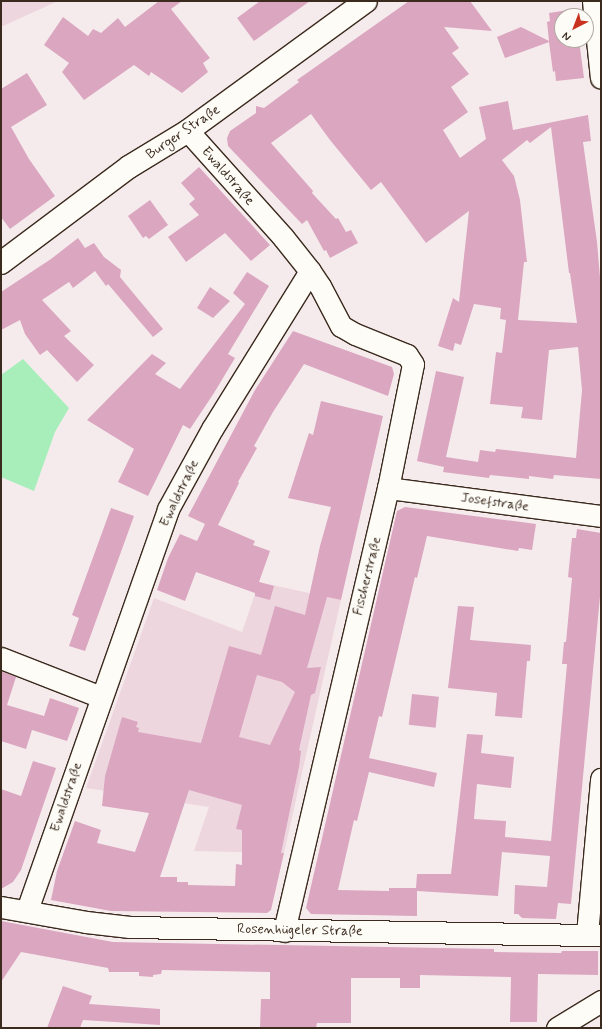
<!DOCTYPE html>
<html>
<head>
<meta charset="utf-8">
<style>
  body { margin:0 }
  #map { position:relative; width:602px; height:1029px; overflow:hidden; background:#f6ebec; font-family:Mynerve,sans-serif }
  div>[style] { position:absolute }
  .built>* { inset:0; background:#eed6df }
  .green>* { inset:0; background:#a7eebb }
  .building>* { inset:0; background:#dba6c0; transform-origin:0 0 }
  .roads { filter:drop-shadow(1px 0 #3b2a1e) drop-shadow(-1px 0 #3b2a1e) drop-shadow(0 1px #3b2a1e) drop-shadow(0 -1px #3b2a1e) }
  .minor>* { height:21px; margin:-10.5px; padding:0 10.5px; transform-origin:10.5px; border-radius:10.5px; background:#fdfcf7 }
  .secondary>* { height:22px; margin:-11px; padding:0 11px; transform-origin:11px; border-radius:11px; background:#fdfcf7 }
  span { translate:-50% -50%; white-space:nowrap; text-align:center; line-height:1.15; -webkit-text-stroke:3px #fdfcf7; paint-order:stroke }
  .street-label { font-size:14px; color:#3b2a1e }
  .frame { position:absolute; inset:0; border:2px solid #3b2a1e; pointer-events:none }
  .north { position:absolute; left:554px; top:8px; width:40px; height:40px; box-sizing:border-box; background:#fdfcf7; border:1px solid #afa8a0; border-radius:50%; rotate:222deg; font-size:11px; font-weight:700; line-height:16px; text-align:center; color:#3b2a1e }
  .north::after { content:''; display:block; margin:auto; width:14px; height:18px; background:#c8321e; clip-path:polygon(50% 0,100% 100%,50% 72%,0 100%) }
</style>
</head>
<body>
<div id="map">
  <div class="built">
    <div style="clip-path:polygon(1px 1px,58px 1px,1px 27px)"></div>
    <div style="clip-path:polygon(259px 582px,341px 600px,284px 853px,194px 851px,209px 807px,86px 788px,154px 598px,242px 632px)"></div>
  </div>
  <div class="green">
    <div style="clip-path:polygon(23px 359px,69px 408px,55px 432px,34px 491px,1px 477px,1px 375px)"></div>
  </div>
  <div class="building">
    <div style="clip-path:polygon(159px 1px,182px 1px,171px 9px,210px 58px,203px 63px,208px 72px,182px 93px,151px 72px,149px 76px,134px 65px,84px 100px,62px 72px,69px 63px,44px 45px,63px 17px,88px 36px,93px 29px,101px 33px,118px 18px,125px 27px)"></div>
    <div style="clip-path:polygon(260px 1px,310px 1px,254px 41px,237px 18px)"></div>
    <div style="clip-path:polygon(evenodd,409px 1px,470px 1px,492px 31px,444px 27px,459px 48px,452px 53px,469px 74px,451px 87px,468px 112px,443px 130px,460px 158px,486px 139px,479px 107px,508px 101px,513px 130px,588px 115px,591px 141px,583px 142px,597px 242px,601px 289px,601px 479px,554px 475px,553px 479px,529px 476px,529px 479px,490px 475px,489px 478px,443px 472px,444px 467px,417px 461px,436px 371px,464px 377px,446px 457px,478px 462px,480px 450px,495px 452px,496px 449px,576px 458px,582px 390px,578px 347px,549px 350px,542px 420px,521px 418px,523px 407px,490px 404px,496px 352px,502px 353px,506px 320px,500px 319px,501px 308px,474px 304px,461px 345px,455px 343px,453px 351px,438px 346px,453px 298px,459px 302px,469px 211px,426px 243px,381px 182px,371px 190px,330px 140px,311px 114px,271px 143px,313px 191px,312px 193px,336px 219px,338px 218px,346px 232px,351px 230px,358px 243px,330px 258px,326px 250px,324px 251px,307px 220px,302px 224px,228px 146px,227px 138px,230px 131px,256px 113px,256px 106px,264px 108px,299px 82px,297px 80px,409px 1px,551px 127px,569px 273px,570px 273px,577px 323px,518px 320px,524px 262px,527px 262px,520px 200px,514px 176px,502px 160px,527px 140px,530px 143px,551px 127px)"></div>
    <div style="clip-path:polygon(575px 9px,576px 16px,562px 16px,562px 40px,579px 40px,584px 78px,556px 81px,555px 71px,553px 72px,549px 42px,505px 58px,497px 37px,521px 27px,549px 41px,547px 22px,550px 21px,549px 13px)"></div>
    <div style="clip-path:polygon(27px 73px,47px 105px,11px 127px,29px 159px,55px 196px,10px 229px,1px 217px,1px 89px)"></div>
    <div style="clip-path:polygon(199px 167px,270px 245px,251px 261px,225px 233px,186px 262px,168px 237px,199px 215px,189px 204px,195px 199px,181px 183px)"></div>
    <div style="clip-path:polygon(150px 200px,168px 225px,149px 239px,146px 236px,143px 238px,128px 216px)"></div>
    <div style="clip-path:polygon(78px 238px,85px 248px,94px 243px,104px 257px,121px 270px,120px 277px,163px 329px,153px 337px,108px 284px,106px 286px,95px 271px,73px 288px,69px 282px,42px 300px,71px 331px,64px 336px,94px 365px,77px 382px,47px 350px,40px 355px,25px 334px,20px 320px,1px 330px,1px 292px,51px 259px)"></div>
    <div style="clip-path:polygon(247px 272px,269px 286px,228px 354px,235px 358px,214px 393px,190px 429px,183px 425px,148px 496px,118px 482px,134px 449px,87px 420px,152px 354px,166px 363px,155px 374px,180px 389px,245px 304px,233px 293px)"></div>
    <div style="clip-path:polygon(210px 287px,230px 301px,213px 318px,197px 308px)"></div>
    <div style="clip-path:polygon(293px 331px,392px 367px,394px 374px,388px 396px,304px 364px,273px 412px,254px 446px,257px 448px,238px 482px,239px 483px,218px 525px,255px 541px,253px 545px,270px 551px,259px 582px,274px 586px,270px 600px,255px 596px,255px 593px,196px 572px,185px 601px,157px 590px,168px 558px,180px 534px,197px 541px,205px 524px,188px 516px,255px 390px)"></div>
    <div style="clip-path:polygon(evenodd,321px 401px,383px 416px,341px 600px,327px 597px,307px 668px,321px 667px,315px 693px,311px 695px,299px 750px,301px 751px,299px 767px,281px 853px,284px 853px,271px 910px,267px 913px,111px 911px,51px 900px,57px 871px,75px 821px,101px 830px,97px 843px,135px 852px,149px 813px,102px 806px,105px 776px,122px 717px,138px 722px,136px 727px,139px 728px,138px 732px,201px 743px,229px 646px,261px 655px,275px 606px,305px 615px,320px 546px,331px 507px,288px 498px,309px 433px,313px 435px,321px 401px,257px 675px,282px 682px,295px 692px,270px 745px,239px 737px,257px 675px,321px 401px,189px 790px,242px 805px,236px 829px,242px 830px,242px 865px,236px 864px,235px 886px,188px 885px,188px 882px,177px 882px,177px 877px,160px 877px,189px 790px)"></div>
    <div style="clip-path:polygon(405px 507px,536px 524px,532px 550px,519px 548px,518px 551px,427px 536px,417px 578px,415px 577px,382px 717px,379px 716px,369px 758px,437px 773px,434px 787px,369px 772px,357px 821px,354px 820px,338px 890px,389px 891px,389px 888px,416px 888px,417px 874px,451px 874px,467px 734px,483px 735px,481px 753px,514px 757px,511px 788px,477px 784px,474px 819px,506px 821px,505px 837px,551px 841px,567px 664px,562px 664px,564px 642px,566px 642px,572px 578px,568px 577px,572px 538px,576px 538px,577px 529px,601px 533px,601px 586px,571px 904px,558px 903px,556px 919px,522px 918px,518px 914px,514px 914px,515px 885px,547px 887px,550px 856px,502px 852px,498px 896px,417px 891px,417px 916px,311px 914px,306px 908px,397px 511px)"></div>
    <div style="clip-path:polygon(111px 508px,134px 516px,85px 651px,69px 646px,79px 618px,72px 615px)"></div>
    <div style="clip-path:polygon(458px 606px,474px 607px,470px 640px,531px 645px,530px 661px,527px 661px,522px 718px,495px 716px,497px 693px,448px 688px)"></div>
    <div style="clip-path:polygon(1px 671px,16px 677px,7px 705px,44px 716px,50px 698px,79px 708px,67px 741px,32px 730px,26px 749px,1px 741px)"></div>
    <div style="left:412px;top:694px;width:27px;height:31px;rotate:6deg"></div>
    <div style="clip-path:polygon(33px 761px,56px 768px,21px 870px,13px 882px,1px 889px,1px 789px,21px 796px)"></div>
    <div style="clip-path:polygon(1px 921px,113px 942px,494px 949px,494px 952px,561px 953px,562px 951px,598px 951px,598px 975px,538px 974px,537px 1022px,510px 1022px,511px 977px,420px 975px,420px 988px,400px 988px,400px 978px,351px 978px,351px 1023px,317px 1023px,316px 1028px,260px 1028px,261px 999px,270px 999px,270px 972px,162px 970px,161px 974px,153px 975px,153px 977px,139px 976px,139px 972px,109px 972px,108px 968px,21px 952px,1px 982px)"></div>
    <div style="clip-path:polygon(63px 986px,92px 996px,89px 1004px,160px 1009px,160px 1025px,83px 1020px,80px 1028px,47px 1028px)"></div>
  </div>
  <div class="roads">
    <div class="minor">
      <div style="left:593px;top:1px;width:77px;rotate:84.1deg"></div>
      <div style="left:388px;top:488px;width:215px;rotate:7.5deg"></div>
      <div style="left:1px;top:658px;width:107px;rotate:21.3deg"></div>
      <div style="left:1px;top:907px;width:86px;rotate:10deg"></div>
      <div style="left:86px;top:922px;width:44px;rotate:6.5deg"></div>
      <div style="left:130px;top:927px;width:471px;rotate:1deg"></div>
      <div style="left:27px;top:910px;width:425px;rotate:-70.6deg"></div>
      <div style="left:168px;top:509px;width:91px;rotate:-61.2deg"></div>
      <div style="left:212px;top:429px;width:186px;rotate:-58.2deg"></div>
      <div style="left:310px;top:271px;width:43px;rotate:-128.5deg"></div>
      <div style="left:283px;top:237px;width:142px;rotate:-131.9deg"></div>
      <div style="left:284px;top:931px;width:455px;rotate:-76.8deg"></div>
      <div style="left:388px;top:488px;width:126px;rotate:-78.6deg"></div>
      <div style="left:413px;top:364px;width:11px;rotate:-124deg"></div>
      <div style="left:407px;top:355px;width:56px;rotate:-158deg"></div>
      <div style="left:355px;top:334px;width:16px;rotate:-150deg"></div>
      <div style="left:341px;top:326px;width:45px;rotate:-117.7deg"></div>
      <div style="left:320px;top:286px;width:18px;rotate:-124deg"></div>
      <div style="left:587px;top:934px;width:156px;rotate:-84.8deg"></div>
      <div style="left:557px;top:1028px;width:52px;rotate:-31.5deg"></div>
    </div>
    <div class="secondary">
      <div style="left:1px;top:263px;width:160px;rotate:-36.9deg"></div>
      <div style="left:129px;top:167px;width:69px;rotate:-31.4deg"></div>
      <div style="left:188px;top:131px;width:220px;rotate:-36.1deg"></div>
    </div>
  </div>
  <div class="street-label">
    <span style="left:183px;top:132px;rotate:-34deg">Burger Straße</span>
    <span style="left:228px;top:176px;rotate:49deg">Ewaldstraße</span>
    <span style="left:179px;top:493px;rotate:-64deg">Ewaldstraße</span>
    <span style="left:495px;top:502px;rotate:8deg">Josefstraße</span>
    <span style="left:367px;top:576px;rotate:-76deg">Fischerstraße</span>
    <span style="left:66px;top:797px;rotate:-71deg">Ewaldstraße</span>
    <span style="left:300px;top:930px;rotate:1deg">Rosenhügeler Straße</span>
  </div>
  <div class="frame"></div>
  <div class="north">N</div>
</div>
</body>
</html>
